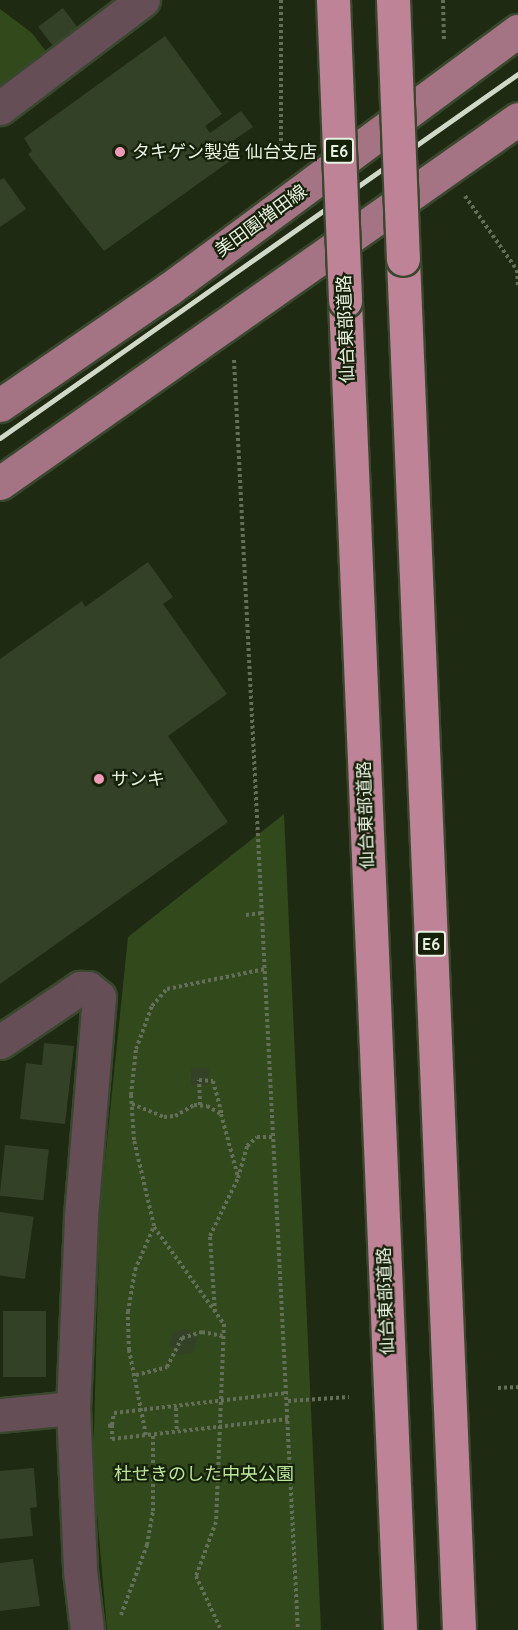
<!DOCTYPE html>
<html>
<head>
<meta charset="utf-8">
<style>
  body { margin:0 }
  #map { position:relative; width:518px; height:1630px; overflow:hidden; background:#1e2b12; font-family:Quicksand,"Noto Sans JP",sans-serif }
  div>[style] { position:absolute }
  .green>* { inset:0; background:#32491b }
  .building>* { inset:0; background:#334127; transform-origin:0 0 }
  .path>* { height:4px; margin-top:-2px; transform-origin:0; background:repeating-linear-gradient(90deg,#646f59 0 3px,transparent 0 6px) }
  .roads { filter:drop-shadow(2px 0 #3a472f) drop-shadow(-2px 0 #3a472f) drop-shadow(0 2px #3a472f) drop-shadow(0 -2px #3a472f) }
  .minor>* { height:33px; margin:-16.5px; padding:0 16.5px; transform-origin:16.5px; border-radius:16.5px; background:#664e56 }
  .major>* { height:33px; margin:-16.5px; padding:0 16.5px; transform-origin:16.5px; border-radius:16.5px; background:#a57484 }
  .highway>* { height:33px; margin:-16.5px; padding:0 16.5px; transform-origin:16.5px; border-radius:16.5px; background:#be8396 }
  .rail>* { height:4.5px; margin:-2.25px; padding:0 2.25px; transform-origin:2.25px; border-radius:2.25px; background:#d0d9c8 }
  .bridges { filter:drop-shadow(2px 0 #3a472f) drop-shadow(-2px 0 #3a472f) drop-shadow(0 2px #3a472f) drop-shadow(0 -2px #3a472f) }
  .highway-bridge>* { height:33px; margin:-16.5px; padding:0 16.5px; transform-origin:16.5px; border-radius:16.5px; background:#be8396 }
  .dots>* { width:16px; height:16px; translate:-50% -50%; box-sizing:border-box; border:3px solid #152109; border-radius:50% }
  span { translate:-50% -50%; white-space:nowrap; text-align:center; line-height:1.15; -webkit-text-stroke:4.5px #152109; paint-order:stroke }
  .shield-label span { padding:2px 4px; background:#152109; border:2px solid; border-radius:4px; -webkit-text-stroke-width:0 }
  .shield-label { font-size:16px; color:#e9f2e2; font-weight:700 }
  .poi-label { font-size:18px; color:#e9f2e2 }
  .left { translate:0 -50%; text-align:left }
  .street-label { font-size:18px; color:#e9f2e2 }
  .park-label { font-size:18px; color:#bce49a }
</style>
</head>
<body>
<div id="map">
  <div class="green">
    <div style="clip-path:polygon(0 9px,32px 33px,51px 58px,0 96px)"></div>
    <div style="clip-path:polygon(284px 814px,321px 1630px,107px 1630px,93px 1466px,100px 1209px,128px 937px)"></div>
  </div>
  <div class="building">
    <div style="left:63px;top:8px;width:30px;height:31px;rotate:53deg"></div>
    <div style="clip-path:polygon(165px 36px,222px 114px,205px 126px,210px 133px,241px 111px,253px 127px,221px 149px,230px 161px,104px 251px,28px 154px,32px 151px,24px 138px)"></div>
    <div style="clip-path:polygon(4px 178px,26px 209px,0 227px,0 180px)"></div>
    <div style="clip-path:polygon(148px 562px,173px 597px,163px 604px,227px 694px,168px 736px,228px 822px,0 984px,0 659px,82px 601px,85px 607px)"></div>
    <div style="clip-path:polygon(44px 1043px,74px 1046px,65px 1124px,20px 1119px,26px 1063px,42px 1065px)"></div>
    <div style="left:191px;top:1068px;width:18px;height:17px"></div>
    <div style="left:5px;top:1145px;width:44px;height:51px;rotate:6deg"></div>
    <div style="left:0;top:1212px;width:34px;height:63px;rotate:8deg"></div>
    <div style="left:3px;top:1311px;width:43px;height:66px"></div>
    <div style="clip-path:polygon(188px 1329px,197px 1339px,193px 1353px,178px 1355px,169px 1344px,174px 1331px)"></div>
    <div style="clip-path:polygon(34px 1468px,37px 1507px,30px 1508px,33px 1536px,0 1539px,0 1471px)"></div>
    <div style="clip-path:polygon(33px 1559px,40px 1606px,0 1611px,0 1563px)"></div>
  </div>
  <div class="path">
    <div style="left:443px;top:0;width:42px;rotate:88.6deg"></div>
    <div style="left:281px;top:159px;width:159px;rotate:-90deg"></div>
    <div style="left:465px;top:196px;width:90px;rotate:54.9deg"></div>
    <div style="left:517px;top:270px;width:17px;rotate:87deg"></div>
    <div style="left:234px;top:360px;width:1272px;rotate:87.12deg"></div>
    <div style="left:246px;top:915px;width:16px;rotate:-7deg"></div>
    <div style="left:132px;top:1104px;width:35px;rotate:22deg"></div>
    <div style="left:164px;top:1117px;width:11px;rotate:-5deg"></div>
    <div style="left:175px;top:1116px;width:22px;rotate:-30deg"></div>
    <div style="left:194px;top:1105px;width:13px;rotate:4deg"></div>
    <div style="left:207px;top:1106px;width:16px;rotate:30deg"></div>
    <div style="left:221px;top:1114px;width:65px;rotate:74.9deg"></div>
    <div style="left:200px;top:1105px;width:25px;rotate:-92deg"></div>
    <div style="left:199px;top:1080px;width:14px;rotate:4deg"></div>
    <div style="left:213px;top:1081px;width:34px;rotate:75deg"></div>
    <div style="left:154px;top:1227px;width:120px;rotate:54.2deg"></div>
    <div style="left:224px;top:1324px;width:198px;rotate:92.3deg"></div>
    <div style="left:216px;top:1522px;width:58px;rotate:110.3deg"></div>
    <div style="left:196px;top:1576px;width:60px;rotate:65.2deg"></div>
    <div style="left:215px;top:1312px;width:76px;rotate:-93.8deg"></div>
    <div style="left:210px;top:1236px;width:64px;rotate:-64.2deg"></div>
    <div style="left:238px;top:1178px;width:33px;rotate:-74deg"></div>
    <div style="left:247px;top:1146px;width:13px;rotate:-42deg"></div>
    <div style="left:257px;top:1137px;width:17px"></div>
    <div style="left:136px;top:1375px;width:32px;rotate:-14deg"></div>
    <div style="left:167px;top:1367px;width:33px;rotate:-63deg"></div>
    <div style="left:182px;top:1338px;width:21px;rotate:-17deg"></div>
    <div style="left:202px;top:1332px;width:21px;rotate:11deg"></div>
    <div style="left:498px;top:1388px;width:20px;rotate:-3deg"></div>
    <div style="left:288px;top:1401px;width:61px;rotate:-3.8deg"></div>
    <div style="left:176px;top:1408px;width:24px;rotate:88deg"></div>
    <div style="left:112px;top:1425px;width:14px;rotate:90deg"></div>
    <div style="left:112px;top:1439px;width:177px;rotate:-6.5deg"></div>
    <div style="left:108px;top:1426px;width:4px;rotate:-14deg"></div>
    <div style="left:112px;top:1425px;width:12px;rotate:-81deg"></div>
    <div style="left:114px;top:1413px;width:175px;rotate:-6.6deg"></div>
    <div style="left:146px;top:1435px;width:87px;rotate:-101.3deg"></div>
    <div style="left:129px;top:1350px;width:38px;rotate:-92deg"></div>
    <div style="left:128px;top:1312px;width:43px;rotate:-80.5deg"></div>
    <div style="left:135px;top:1270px;width:48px;rotate:-66.6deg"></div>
    <div style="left:154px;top:1226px;width:88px;rotate:-103.1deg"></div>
    <div style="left:134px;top:1140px;width:45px;rotate:-93.8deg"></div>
    <div style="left:131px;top:1095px;width:46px;rotate:-83.8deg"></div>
    <div style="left:136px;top:1049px;width:46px;rotate:-69.6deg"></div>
    <div style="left:152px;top:1006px;width:23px;rotate:-49deg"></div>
    <div style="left:167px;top:989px;width:100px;rotate:-11.5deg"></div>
    <div style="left:121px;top:1615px;width:75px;rotate:-69.6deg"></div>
    <div style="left:147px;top:1545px;width:35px;rotate:-80deg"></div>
    <div style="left:153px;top:1511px;width:76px;rotate:-90deg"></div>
  </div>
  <div class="roads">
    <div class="minor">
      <div style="left:0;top:108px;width:179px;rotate:-37.1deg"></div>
      <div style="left:0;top:1042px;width:97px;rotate:-34deg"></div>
      <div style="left:80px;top:988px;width:8px"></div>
      <div style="left:88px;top:988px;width:14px;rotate:39deg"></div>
      <div style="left:99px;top:997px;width:222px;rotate:94.7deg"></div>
      <div style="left:81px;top:1218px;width:190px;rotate:92.4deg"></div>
      <div style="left:73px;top:1408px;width:163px;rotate:87.5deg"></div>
      <div style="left:80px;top:1571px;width:59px;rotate:83.2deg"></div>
      <div style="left:0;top:1415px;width:73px;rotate:-5.5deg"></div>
    </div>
    <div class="major">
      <div style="left:0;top:405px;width:205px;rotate:-34.5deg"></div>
      <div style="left:169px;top:289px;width:434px;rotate:-36.5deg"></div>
      <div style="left:0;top:483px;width:633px;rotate:-35.1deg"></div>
    </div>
    <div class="highway">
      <div style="left:403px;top:259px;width:1372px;rotate:87.66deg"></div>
      <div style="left:345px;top:301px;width:1330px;rotate:87.63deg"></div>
    </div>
  </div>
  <div class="rail">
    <div style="left:0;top:438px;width:633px;rotate:-35.1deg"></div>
  </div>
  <div class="bridges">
    <div class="highway-bridge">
      <div style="left:333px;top:0;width:301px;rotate:87.7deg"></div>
      <div style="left:393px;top:0;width:259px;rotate:87.8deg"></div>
    </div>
  </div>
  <div class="dots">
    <div style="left:120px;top:152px;background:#f09ab7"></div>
    <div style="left:99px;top:779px;background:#f09ab7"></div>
  </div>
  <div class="shield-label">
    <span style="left:339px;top:151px">E6</span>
    <span style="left:431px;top:944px">E6</span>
  </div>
  <div class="poi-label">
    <span class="left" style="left:132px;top:152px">タキゲン製造 仙台支店</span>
    <span class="left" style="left:111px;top:779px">サンキ</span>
  </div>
  <div class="street-label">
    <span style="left:261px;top:221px;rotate:-36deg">美田園増田線</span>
    <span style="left:346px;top:329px;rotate:-92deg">仙台東部道路</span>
    <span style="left:366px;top:815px;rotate:-92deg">仙台東部道路</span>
    <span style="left:386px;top:1301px;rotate:-92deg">仙台東部道路</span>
  </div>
  <div class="park-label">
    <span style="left:204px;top:1474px">杜せきのした中央公園</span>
  </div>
</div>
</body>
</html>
